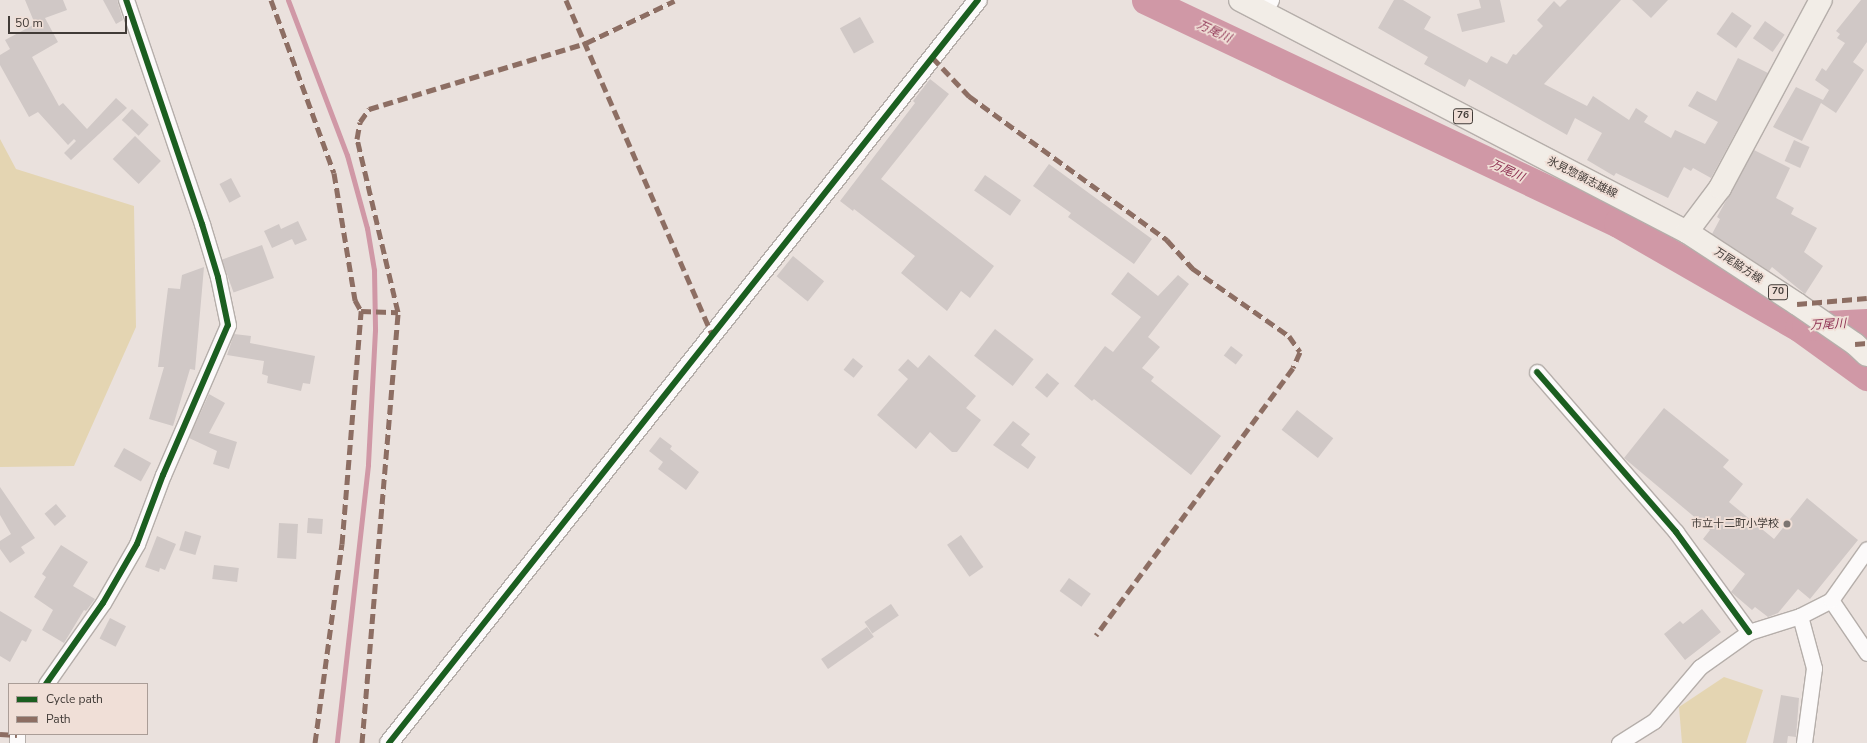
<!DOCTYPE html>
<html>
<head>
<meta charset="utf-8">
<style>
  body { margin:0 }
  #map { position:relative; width:1867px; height:743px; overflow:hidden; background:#eae1dd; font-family:"Nunito Sans","Noto Sans JP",sans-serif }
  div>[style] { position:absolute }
  .green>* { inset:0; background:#e4d5b2 }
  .stream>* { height:5px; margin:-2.5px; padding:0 2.5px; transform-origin:2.5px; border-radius:2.5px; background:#d098a6 }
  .river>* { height:29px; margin:-14.5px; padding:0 14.5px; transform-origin:14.5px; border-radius:14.5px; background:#d098a6 }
  .building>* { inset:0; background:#d0c8c6; transform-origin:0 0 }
  .roads { filter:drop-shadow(1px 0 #b5aeaa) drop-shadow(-1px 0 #b5aeaa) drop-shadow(0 1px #b5aeaa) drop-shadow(0 -1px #b5aeaa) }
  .minor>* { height:15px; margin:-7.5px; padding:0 7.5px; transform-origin:7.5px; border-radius:7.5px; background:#fcfafa }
  .tertiary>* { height:18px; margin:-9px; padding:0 9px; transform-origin:9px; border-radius:9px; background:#fcfafa }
  .primary>* { height:22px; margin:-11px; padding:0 11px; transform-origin:11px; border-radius:11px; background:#f2ede7 }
  .quiet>* { height:5px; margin-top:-2.5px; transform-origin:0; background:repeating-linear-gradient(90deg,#8d6e63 0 10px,transparent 0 15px) }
  .cycleway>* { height:6px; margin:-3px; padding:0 3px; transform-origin:3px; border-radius:3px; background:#1b5e20 }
  .dots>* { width:11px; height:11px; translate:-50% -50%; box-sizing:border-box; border:2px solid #f0dfd7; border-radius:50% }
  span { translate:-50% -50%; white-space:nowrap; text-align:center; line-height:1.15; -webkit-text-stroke:3.5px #f0dfd7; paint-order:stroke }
  .shield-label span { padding:1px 3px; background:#f0dfd7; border:1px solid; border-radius:3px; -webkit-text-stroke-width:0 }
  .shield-label { font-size:10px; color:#413b37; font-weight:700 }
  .street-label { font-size:11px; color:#413b37 }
  .poi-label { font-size:11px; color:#413b37 }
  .right { translate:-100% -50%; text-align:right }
  .water-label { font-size:12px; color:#8c2e50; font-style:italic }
  .legend { position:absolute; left:8px; top:683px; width:140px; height:52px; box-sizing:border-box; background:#f0dfd7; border:1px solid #aa9d97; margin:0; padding:5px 7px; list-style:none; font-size:12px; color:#413b37 }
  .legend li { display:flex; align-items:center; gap:8px; height:20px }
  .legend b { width:20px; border:1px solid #aa9d97 }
  .scale { position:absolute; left:8px; top:16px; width:119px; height:18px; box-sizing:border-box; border:2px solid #413b37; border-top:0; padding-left:5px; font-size:12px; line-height:14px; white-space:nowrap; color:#413b37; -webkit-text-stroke:3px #f0dfd7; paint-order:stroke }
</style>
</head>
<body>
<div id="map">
  <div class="green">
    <div style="clip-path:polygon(0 139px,16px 169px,134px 206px,136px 327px,74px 466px,0 467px)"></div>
    <div style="clip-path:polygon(1724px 677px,1763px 690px,1746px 743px,1682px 743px,1679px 707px)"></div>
  </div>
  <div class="stream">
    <div style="left:288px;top:0;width:166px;rotate:69.2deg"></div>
    <div style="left:347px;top:155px;width:76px;rotate:74.7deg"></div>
    <div style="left:367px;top:228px;width:43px;rotate:80.5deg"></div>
    <div style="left:374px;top:270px;width:60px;rotate:89deg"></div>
    <div style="left:375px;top:330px;width:135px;rotate:93deg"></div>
    <div style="left:368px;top:465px;width:280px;rotate:96.4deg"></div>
  </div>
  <div class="river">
    <div style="left:1146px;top:0;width:522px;rotate:25.29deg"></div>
    <div style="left:1618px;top:223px;width:209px;rotate:29.9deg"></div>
    <div style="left:1799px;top:327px;width:84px;rotate:35.8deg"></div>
    <div style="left:1806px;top:326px;width:61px;rotate:-2.8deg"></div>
  </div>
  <div class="building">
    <div style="clip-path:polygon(25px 0,63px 0,67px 10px,45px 18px,58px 42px,32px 57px,59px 106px,63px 103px,87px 129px,116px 98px,127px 108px,71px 160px,64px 153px,76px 141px,74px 139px,68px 145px,38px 112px,29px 117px,0 65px,0 55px,10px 49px,5px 40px,35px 24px)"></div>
    <div style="clip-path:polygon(103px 0,117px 0,123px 20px,116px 24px)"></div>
    <div style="clip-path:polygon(1394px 0,1403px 0,1431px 17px,1424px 29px,1487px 63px,1491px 56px,1507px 64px,1513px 54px,1516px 55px,1543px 26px,1537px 20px,1554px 1px,1560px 7px,1567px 0,1621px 0,1544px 84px,1587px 106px,1593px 96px,1629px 120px,1636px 108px,1648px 116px,1644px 122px,1671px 138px,1675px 130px,1705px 144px,1718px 122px,1688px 106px,1697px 91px,1716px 101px,1738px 58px,1768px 73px,1711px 178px,1693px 168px,1691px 171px,1684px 167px,1668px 198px,1616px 173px,1614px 176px,1587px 160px,1602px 133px,1575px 118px,1567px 135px,1469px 79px,1465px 87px,1424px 64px,1428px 57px,1378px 28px)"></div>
    <div style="clip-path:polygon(1479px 0,1500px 0,1505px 22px,1462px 32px,1457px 14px,1481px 8px)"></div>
    <div style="clip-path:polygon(1632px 0,1668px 0,1651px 18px)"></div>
    <div style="clip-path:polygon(1861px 0,1867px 0,1867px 42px,1853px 62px,1864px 70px,1836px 113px,1821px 103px,1802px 141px,1773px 127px,1796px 87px,1823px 100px,1829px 90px,1815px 80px,1822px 68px,1826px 71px,1845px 43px,1837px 38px,1840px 34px,1836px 31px)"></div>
    <div style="left:1732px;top:12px;width:24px;height:27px;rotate:35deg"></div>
    <div style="left:860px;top:17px;width:29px;height:23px;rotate:61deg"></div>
    <div style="left:1765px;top:21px;width:24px;height:21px;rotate:35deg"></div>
    <div style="clip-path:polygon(930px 79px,949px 94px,881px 179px,994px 266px,970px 298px,961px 291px,947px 311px,901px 273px,915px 256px,854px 209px,853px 211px,840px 201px,915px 103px,913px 101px)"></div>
    <div style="left:132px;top:109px;width:23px;height:15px;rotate:43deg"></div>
    <div style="left:135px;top:136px;width:36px;height:32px;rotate:44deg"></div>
    <div style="left:1794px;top:140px;width:17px;height:23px;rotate:24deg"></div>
    <div style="clip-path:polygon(1754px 150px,1790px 168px,1776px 198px,1794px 208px,1791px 214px,1817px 228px,1804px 252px,1823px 266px,1805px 294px,1772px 267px,1769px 271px,1712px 234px,1720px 219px,1717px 217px)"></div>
    <div style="clip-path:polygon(1049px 164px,1152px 239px,1134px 264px,1068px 217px,1071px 213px,1033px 186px)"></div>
    <div style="left:985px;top:175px;width:44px;height:19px;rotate:35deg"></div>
    <div style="left:231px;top:178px;width:21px;height:13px;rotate:62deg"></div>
    <div style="clip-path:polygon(298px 221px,307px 240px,295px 245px,292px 239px,272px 248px,264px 231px,279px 224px,281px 229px)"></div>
    <div style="left:262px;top:245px;width:35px;height:43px;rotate:70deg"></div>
    <div style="left:793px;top:256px;width:40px;height:26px;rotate:39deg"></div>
    <div style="clip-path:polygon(204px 267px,195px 370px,190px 369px,173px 426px,149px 419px,164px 367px,158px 367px,168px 288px,180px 289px,182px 275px)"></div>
    <div style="clip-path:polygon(1128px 272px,1158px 296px,1178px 275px,1189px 284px,1148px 337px,1160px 347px,1142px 368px,1154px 377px,1151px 381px,1221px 436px,1191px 475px,1094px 399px,1092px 401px,1074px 386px,1105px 346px,1113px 352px,1141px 317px,1111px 294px)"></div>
    <div style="left:995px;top:329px;width:49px;height:34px;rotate:38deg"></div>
    <div style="clip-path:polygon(234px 334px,251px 336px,250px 343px,315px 356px,310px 384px,303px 383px,301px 391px,267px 383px,268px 376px,262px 374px,264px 361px,227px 355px)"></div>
    <div style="left:1231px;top:346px;width:15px;height:12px;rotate:37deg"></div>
    <div style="clip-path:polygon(929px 355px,976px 396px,966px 408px,981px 420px,957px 452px,952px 452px,930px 432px,916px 449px,877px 415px,908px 379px,898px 370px,908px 359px,918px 368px)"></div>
    <div style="left:853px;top:358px;width:13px;height:15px;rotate:39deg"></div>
    <div style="left:1047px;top:373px;width:16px;height:19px;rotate:40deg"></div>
    <div style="clip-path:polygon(209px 394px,225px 403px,209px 433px,237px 442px,229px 469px,213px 464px,217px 451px,189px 438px)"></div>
    <div style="clip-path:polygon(1664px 408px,1729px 460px,1723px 467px,1743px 484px,1729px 502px,1774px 539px,1807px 498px,1858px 540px,1810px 599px,1798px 589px,1778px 613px,1768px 617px,1755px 607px,1752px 610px,1731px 592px,1745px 574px,1703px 539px,1710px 530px,1624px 458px)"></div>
    <div style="left:1297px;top:410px;width:46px;height:25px;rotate:38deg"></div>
    <div style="clip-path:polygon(1013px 421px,1030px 434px,1021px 445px,1036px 457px,1028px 469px,993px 445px)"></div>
    <div style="clip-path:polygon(660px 437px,672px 446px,670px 449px,699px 472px,686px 490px,658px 469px,663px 462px,649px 451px)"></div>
    <div style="left:124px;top:448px;width:31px;height:21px;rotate:29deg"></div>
    <div style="clip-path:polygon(0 487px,35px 538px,21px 547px,25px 553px,10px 563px,0 549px,0 541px,11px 534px,0 515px)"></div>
    <div style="left:56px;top:504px;width:16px;height:15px;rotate:50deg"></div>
    <div style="left:308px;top:518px;width:15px;height:15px;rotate:4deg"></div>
    <div style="left:279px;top:523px;width:19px;height:35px;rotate:3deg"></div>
    <div style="left:185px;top:531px;width:17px;height:20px;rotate:17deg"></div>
    <div style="left:961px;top:535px;width:39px;height:17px;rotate:55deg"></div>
    <div style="clip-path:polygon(157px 536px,176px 544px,165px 570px,160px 568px,159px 572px,145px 567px)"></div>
    <div style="clip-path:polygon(61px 545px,88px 562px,73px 586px,95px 599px,86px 611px,84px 610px,64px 643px,42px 630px,53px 610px,34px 597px,46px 577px,42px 574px)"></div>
    <div style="left:214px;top:565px;width:25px;height:14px;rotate:7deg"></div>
    <div style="left:1069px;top:578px;width:27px;height:16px;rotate:36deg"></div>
    <div style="left:891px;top:604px;width:14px;height:32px;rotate:56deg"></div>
    <div style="clip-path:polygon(1702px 609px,1721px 632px,1685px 660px,1664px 634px,1680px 621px,1683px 624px)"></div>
    <div style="clip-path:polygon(0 611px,32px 630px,26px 642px,22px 640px,10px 662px,0 656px)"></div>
    <div style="left:110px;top:618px;width:18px;height:23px;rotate:27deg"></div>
    <div style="left:867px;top:627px;width:12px;height:56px;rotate:55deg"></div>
    <div style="clip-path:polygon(1781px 695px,1799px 698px,1796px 737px,1788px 736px,1787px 743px,1773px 743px)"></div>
  </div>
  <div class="roads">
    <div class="minor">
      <div style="left:1264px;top:13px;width:15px;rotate:-62deg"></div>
      <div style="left:1537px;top:372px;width:212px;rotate:49deg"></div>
      <div style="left:1676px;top:532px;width:124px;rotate:53.9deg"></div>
      <div style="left:1831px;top:600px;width:64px;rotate:55.8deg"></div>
      <div style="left:1800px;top:616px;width:54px;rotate:74.9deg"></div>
      <div style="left:1814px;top:668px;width:76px;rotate:97.6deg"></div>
      <div style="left:46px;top:684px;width:99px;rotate:-54.9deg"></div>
      <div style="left:103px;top:603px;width:68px;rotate:-60deg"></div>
      <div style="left:137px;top:544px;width:74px;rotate:-69.4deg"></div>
      <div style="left:163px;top:475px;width:163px;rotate:-66.6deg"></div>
      <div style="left:228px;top:325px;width:49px;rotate:-101.8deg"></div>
      <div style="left:218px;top:277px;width:55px;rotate:-106.8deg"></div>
      <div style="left:202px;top:224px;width:237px;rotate:-108.7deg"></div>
      <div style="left:17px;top:743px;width:9px;rotate:-90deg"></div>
      <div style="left:1619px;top:743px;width:41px;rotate:-32.2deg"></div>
      <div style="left:1654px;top:721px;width:71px;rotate:-49.6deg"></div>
      <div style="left:1700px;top:667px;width:60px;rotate:-35.5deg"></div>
      <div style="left:1749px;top:632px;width:53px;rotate:-17.4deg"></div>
      <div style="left:1800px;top:616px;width:35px;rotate:-27deg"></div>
      <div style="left:1831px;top:600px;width:62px;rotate:-54.8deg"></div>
    </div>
    <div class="tertiary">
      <div style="left:389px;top:743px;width:948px;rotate:-51.6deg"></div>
    </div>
    <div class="primary">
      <div style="left:1240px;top:0;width:504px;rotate:27.43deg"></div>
      <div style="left:1687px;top:232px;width:131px;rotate:33.2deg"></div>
      <div style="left:1797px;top:304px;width:70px;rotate:34.6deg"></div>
      <div style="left:1855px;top:344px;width:16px;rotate:43deg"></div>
      <div style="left:1687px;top:232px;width:55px;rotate:-53.1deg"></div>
      <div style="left:1720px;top:188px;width:213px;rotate:-61.8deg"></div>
    </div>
  </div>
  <div class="quiet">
    <div style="left:271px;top:0;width:184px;rotate:70deg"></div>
    <div style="left:334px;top:173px;width:129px;rotate:80.6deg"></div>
    <div style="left:355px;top:300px;width:13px;rotate:61deg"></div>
    <div style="left:361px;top:311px;width:37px;rotate:2deg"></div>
    <div style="left:566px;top:0;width:365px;rotate:66.4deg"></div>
    <div style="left:932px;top:57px;width:54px;rotate:46.5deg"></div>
    <div style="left:969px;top:96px;width:245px;rotate:36deg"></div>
    <div style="left:1167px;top:240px;width:38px;rotate:48deg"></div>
    <div style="left:1192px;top:268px;width:118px;rotate:35deg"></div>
    <div style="left:1289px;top:336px;width:19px;rotate:55deg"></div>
    <div style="left:1300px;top:352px;width:17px;rotate:114deg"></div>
    <div style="left:1293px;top:368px;width:332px;rotate:126.4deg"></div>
    <div style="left:1797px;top:304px;width:70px;rotate:-4.9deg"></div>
    <div style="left:1855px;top:344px;width:12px;rotate:-5deg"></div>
    <div style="left:0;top:734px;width:17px;rotate:3deg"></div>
    <div style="left:315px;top:743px;width:201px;rotate:-82.3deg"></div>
    <div style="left:342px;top:544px;width:234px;rotate:-85.3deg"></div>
    <div style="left:362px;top:743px;width:433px;rotate:-85.2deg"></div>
    <div style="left:398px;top:312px;width:178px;rotate:-103.3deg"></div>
    <div style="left:357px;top:139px;width:17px;rotate:-80deg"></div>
    <div style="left:360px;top:122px;width:16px;rotate:-55deg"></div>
    <div style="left:369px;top:109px;width:227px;rotate:-16.9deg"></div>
    <div style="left:586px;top:43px;width:98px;rotate:-25.5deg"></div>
  </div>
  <div class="cycleway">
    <div style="left:1537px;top:372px;width:212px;rotate:49deg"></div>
    <div style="left:1676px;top:532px;width:124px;rotate:53.9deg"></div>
    <div style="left:46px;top:684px;width:99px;rotate:-54.9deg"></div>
    <div style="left:103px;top:603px;width:68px;rotate:-60deg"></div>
    <div style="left:137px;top:544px;width:74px;rotate:-69.4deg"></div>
    <div style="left:163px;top:475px;width:163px;rotate:-66.6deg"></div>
    <div style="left:228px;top:325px;width:49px;rotate:-101.8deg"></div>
    <div style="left:218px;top:277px;width:55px;rotate:-106.8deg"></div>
    <div style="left:202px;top:224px;width:237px;rotate:-108.7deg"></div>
    <div style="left:389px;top:743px;width:948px;rotate:-51.6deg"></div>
  </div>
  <div class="dots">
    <div style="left:1787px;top:524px;background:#7c7571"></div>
  </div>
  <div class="shield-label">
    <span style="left:1463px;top:116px">76</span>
    <span style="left:1778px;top:292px">70</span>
  </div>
  <div class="street-label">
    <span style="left:1582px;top:178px;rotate:27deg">氷見惣領志雄線</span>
    <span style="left:1738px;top:266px;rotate:33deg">万尾脇方線</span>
  </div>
  <div class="poi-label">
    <span class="right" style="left:1779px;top:524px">市立十二町小学校</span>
  </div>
  <div class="water-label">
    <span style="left:1214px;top:32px;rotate:25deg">万尾川</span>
    <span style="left:1507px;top:171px;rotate:25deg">万尾川</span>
    <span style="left:1828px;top:325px;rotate:-3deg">万尾川</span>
  </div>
  <ul class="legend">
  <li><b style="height:5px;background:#1b5e20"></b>Cycle path</li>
  <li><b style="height:5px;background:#8d6e63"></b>Path</li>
  </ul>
  <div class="scale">50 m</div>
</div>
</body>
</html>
